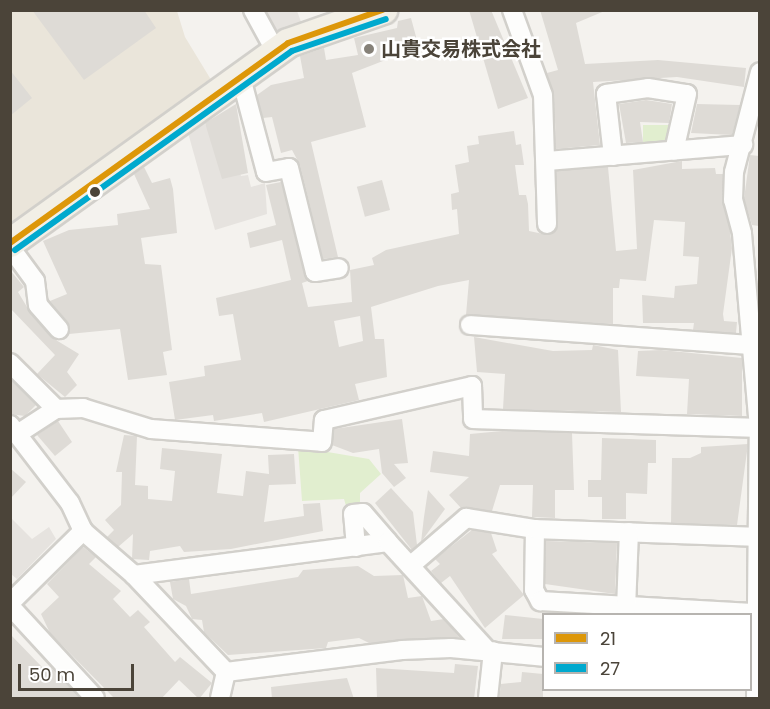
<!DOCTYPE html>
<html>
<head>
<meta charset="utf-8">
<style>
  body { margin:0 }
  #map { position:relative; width:770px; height:709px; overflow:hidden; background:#f4f2ee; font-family:Poppins,"Noto Sans JP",sans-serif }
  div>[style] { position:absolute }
  .education>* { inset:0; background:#eae5da }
  .green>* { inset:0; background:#e1eecf }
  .parking>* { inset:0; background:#e6e3df }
  .building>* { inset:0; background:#dedbd6; transform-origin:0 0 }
  .roads { filter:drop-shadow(2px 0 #d2d0cb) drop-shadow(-2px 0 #d2d0cb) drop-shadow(0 2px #d2d0cb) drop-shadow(0 -2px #d2d0cb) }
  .street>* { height:18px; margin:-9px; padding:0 9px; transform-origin:9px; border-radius:9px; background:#fdfdfc }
  .primary>* { height:28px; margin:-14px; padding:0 14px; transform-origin:14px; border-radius:14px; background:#f2efe6 }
  .bus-1>* { height:6px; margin:-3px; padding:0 3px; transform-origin:3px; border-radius:3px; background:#dd9709 }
  .bus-2>* { height:6px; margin:-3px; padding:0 3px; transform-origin:3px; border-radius:3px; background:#00a9ce }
  .dots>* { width:16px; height:16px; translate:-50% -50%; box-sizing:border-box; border:3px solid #fff; border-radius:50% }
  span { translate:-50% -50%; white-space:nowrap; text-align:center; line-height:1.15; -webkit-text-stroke:5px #fff; paint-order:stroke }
  .poi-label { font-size:20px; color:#4b4439; font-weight:700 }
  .left { translate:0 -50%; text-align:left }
  .frame { position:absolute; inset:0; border:12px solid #4b4439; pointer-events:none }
  .legend { position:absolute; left:542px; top:613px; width:210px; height:78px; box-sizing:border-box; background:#fff; border:2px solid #b7b4b0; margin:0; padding:8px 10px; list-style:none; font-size:18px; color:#4b4439 }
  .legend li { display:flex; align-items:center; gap:12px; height:30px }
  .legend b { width:30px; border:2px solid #b7b4b0 }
  .scale { position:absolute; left:18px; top:664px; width:116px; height:27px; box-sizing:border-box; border:3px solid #4b4439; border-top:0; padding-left:8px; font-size:18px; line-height:21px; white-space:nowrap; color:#4b4439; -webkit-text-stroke:4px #fff; paint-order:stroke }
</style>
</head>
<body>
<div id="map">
  <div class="education">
    <div style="clip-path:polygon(11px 11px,177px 11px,185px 37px,213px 83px,11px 223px)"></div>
  </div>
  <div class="green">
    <div style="clip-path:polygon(643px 125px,676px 125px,667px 145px,643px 148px)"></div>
    <div style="clip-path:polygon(298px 447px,369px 459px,381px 474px,360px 493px,360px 505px,346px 506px,344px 499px,302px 501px)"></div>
  </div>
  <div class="parking">
    <div style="clip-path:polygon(258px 11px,297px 11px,303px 27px,278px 38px)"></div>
    <div style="clip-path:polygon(202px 118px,216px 145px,231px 141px,241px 176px,248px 175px,251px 187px,265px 183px,267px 214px,215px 230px,187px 129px)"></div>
    <div style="clip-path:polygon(10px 517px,32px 539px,49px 527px,56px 539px,17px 579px,11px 574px)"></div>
  </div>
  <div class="building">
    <div style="clip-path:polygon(32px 10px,144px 10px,156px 28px,84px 80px)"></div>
    <div style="clip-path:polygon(469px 10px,491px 10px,528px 98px,498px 109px)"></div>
    <div style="clip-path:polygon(540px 10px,607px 10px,576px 23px,585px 64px,658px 60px,746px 68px,744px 87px,677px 77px,593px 82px,600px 145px,556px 149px,554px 95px,547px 73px,558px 70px)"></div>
    <div style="clip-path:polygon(411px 18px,418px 44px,399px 47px,401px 54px,352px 73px,366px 127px,311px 142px,338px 257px,323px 259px,300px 165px,292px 150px,281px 153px,272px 117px,263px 118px,257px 95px,271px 85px,304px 78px,300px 56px,324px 48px,326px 60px,358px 55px,354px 38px,397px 28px,398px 21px)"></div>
    <div style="clip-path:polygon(10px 70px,32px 98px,10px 116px)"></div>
    <div style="clip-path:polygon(646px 100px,672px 104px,669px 123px,640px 122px,643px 142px,626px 143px,619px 104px)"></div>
    <div style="clip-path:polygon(236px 104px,248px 173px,222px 179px,205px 123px)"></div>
    <div style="clip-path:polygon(697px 104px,740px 105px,732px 135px,691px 133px)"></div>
    <div style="clip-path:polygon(evenodd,514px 131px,516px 145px,521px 144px,524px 165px,515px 165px,519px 195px,526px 195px,528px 204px,529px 231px,548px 235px,557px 229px,557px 171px,608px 167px,616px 251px,637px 249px,633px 170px,682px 161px,682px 169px,715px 168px,716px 174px,723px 174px,732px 248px,723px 314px,724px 321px,737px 322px,736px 333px,693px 330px,694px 323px,643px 323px,642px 295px,674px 298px,675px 286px,697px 284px,699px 257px,683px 256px,685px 222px,654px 220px,646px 281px,620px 279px,619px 288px,613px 288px,613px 324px,466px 315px,469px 280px,438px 286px,371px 307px,375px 339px,384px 339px,387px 377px,355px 384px,359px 400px,264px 422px,262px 413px,214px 421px,213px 415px,175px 420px,169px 382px,205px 376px,204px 366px,241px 360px,233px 314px,219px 316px,216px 298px,291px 280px,282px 240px,250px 248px,247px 233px,276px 225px,266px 185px,281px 182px,308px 281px,302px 283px,308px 307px,352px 302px,350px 270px,374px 265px,372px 258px,386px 250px,459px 234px,457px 209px,452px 210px,451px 194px,459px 192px,455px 165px,469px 162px,467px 146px,479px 144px,478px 136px,514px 131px,360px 316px,363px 341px,339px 347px,334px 321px,360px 316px)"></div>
    <div style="clip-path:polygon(750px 155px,759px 156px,759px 226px,752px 225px,744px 199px)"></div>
    <div style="clip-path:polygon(144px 167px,152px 183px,170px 178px,173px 189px,177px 233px,141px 238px,145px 264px,161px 265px,172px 350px,163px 352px,167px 375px,128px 380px,120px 329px,69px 334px,68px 322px,50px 301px,67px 294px,43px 241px,69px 230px,118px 225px,117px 214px,150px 209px,134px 174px)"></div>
    <div style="left:382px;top:180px;width:31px;height:26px;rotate:75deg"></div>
    <div style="clip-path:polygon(10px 270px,24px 287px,18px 292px,30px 312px,51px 337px,79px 354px,67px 372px,77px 385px,65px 397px,37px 374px,55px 355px,10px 308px)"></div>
    <div style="clip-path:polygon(474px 337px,553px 351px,592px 350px,593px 345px,618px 350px,621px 412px,503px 409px,505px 374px,477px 372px)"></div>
    <div style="clip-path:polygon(661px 350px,742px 358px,742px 416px,687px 414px,689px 379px,636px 376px,638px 351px)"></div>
    <div style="clip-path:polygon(10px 379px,36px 405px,25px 416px,10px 414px)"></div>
    <div style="clip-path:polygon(402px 419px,408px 463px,394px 464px,406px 478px,394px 487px,382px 473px,379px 449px,353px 453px,332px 445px,334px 429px)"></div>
    <div style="clip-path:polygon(58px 421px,72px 442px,55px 456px,37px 435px)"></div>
    <div style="clip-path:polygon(502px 431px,572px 433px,574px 490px,555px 490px,555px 518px,532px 517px,533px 485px,500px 485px,492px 511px,461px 508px,449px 495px,469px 477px,430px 472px,433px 451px,469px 456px,470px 434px)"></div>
    <div style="clip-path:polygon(124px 435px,137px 436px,135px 485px,148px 486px,148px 499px,172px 501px,175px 471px,160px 469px,162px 448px,222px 454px,217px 493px,243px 496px,246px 471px,269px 474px,268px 455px,294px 454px,296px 484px,269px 485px,264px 522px,304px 516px,303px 504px,320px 503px,323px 531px,231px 549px,184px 552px,180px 546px,150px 551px,149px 560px,132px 559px,133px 534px,118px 547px,107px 537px,114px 530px,105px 520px,121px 505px,122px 472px,116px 472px)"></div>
    <div style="clip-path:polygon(602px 438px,656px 440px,656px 463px,648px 463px,647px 494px,626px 493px,626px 519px,602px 519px,602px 497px,588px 497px,588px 480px,601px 480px)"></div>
    <div style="clip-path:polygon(748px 444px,737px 525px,671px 523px,672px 458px,690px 458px,701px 453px,701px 447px)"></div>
    <div style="clip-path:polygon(10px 468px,26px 482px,10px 499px)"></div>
    <div style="clip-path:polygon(391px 488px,413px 512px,417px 545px,412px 550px,375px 503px)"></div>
    <div style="clip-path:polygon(428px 490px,445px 509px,421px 542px,424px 517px)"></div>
    <div style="clip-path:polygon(472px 530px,491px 533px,497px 551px,492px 554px,524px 595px,485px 628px,450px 576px,441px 583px,431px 571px,440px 564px,435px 559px)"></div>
    <div style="clip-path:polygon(546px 541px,617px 543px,615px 594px,545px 584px)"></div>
    <div style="clip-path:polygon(83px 547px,96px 557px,89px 564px,121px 591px,113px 599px,130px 617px,138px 610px,150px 622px,144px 627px,175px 662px,180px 657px,212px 683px,199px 699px,179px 680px,161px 699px,115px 699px,50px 633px,41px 614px,59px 597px,47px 584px)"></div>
    <div style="clip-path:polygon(358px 566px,374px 576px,403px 575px,408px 598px,422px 596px,431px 621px,444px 619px,459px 637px,369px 643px,359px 638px,328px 642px,326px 648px,228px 655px,204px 632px,202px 620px,192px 619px,186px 606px,173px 599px,170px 582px,189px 579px,191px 594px,298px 577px,303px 570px)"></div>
    <div style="clip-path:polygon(505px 615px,543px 619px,543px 639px,502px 639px)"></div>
    <div style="clip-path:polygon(10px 634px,42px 667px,51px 668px,80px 699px,10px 699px)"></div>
    <div style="clip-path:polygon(455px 664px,478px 666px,474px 699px,377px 699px,376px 668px,454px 673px)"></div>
    <div style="clip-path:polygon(522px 672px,543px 674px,543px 699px,499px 699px,501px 684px,521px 682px)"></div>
    <div style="clip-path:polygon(347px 678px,354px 699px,272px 699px,271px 687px)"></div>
  </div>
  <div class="roads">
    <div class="street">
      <div style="left:253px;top:10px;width:48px;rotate:61.3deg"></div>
      <div style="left:512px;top:10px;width:90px;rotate:70deg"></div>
      <div style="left:543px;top:95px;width:129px;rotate:88.2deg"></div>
      <div style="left:240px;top:74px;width:101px;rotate:75.1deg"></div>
      <div style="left:266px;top:172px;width:23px;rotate:-10deg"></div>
      <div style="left:289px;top:168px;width:107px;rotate:76deg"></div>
      <div style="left:315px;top:272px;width:24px;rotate:-9deg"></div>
      <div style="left:613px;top:156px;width:62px;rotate:-96.4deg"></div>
      <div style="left:606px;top:94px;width:42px;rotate:-8.1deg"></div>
      <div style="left:648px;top:88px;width:39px;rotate:9deg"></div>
      <div style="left:687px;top:94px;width:58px;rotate:102.8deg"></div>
      <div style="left:547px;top:161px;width:197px;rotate:-4.7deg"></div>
      <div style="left:10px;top:247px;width:42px;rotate:53.7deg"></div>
      <div style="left:35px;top:281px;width:24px;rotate:83deg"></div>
      <div style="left:38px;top:305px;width:32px;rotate:49deg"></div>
      <div style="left:470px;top:325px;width:279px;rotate:4.1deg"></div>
      <div style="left:10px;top:363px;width:65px;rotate:45deg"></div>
      <div style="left:10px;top:425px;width:98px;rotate:52.4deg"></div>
      <div style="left:70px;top:503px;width:31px;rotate:65deg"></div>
      <div style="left:83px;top:531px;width:67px;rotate:40.8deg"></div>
      <div style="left:134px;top:575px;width:134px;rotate:46.5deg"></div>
      <div style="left:226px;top:672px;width:27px;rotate:103deg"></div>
      <div style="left:19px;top:433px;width:44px;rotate:-33deg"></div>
      <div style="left:56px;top:409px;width:27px;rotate:-2deg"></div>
      <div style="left:83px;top:408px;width:71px;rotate:17.2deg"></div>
      <div style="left:151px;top:429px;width:171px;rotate:4.3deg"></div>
      <div style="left:322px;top:442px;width:22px;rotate:-85deg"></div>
      <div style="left:324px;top:420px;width:152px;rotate:-12.9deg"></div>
      <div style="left:472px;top:386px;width:33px;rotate:88deg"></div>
      <div style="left:473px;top:419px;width:287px;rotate:1.8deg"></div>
      <div style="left:535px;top:529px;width:61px;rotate:90.9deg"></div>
      <div style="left:534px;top:590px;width:13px;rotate:61deg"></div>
      <div style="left:540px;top:601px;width:217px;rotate:3.2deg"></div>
      <div style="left:356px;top:547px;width:33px;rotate:-95deg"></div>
      <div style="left:353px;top:514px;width:10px;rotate:-6deg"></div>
      <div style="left:363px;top:513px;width:38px;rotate:49deg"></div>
      <div style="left:410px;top:566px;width:74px;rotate:-40.6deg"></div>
      <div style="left:466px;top:518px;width:70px;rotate:9.1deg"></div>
      <div style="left:535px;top:529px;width:224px;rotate:2deg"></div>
      <div style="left:134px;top:575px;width:256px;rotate:-7.4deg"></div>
      <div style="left:388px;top:542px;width:147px;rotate:47.5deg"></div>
      <div style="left:10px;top:603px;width:103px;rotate:-44.6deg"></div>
      <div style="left:10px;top:606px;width:125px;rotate:47.3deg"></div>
      <div style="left:626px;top:609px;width:77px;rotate:-87.8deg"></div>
      <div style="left:226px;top:672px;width:177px;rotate:-7.1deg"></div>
      <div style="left:402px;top:650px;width:49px;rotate:-2.3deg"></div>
      <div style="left:451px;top:648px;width:93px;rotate:5.5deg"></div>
      <div style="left:488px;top:698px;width:47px;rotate:-83.9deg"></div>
      <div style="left:756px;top:698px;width:270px;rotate:-89.4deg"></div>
      <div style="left:759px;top:428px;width:196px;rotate:-95deg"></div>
      <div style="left:742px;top:233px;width:34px;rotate:-105deg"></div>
      <div style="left:733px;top:200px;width:28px;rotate:-88deg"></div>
      <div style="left:734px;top:172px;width:103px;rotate:-75.4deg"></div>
    </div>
    <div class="primary">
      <div style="left:10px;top:243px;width:342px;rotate:-35.7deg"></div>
      <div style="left:288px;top:43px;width:101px;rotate:-19.2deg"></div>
    </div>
  </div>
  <div class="bus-1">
    <div style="left:10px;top:243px;width:342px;rotate:-35.7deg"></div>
    <div style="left:288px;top:43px;width:100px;rotate:-19.3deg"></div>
  </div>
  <div class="bus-2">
    <div style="left:15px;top:250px;width:341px;rotate:-35.7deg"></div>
    <div style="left:292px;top:51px;width:99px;rotate:-18.8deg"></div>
  </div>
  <div class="dots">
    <div style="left:369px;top:49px;background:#868178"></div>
    <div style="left:95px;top:192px;background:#4b4439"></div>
  </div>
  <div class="poi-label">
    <span class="left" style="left:381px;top:49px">山貴交易株式会社</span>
  </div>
  <div class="frame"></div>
  <ul class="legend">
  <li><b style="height:8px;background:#dd9709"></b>21</li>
  <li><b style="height:8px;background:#00a9ce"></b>27</li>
  </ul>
  <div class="scale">50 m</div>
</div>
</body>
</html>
